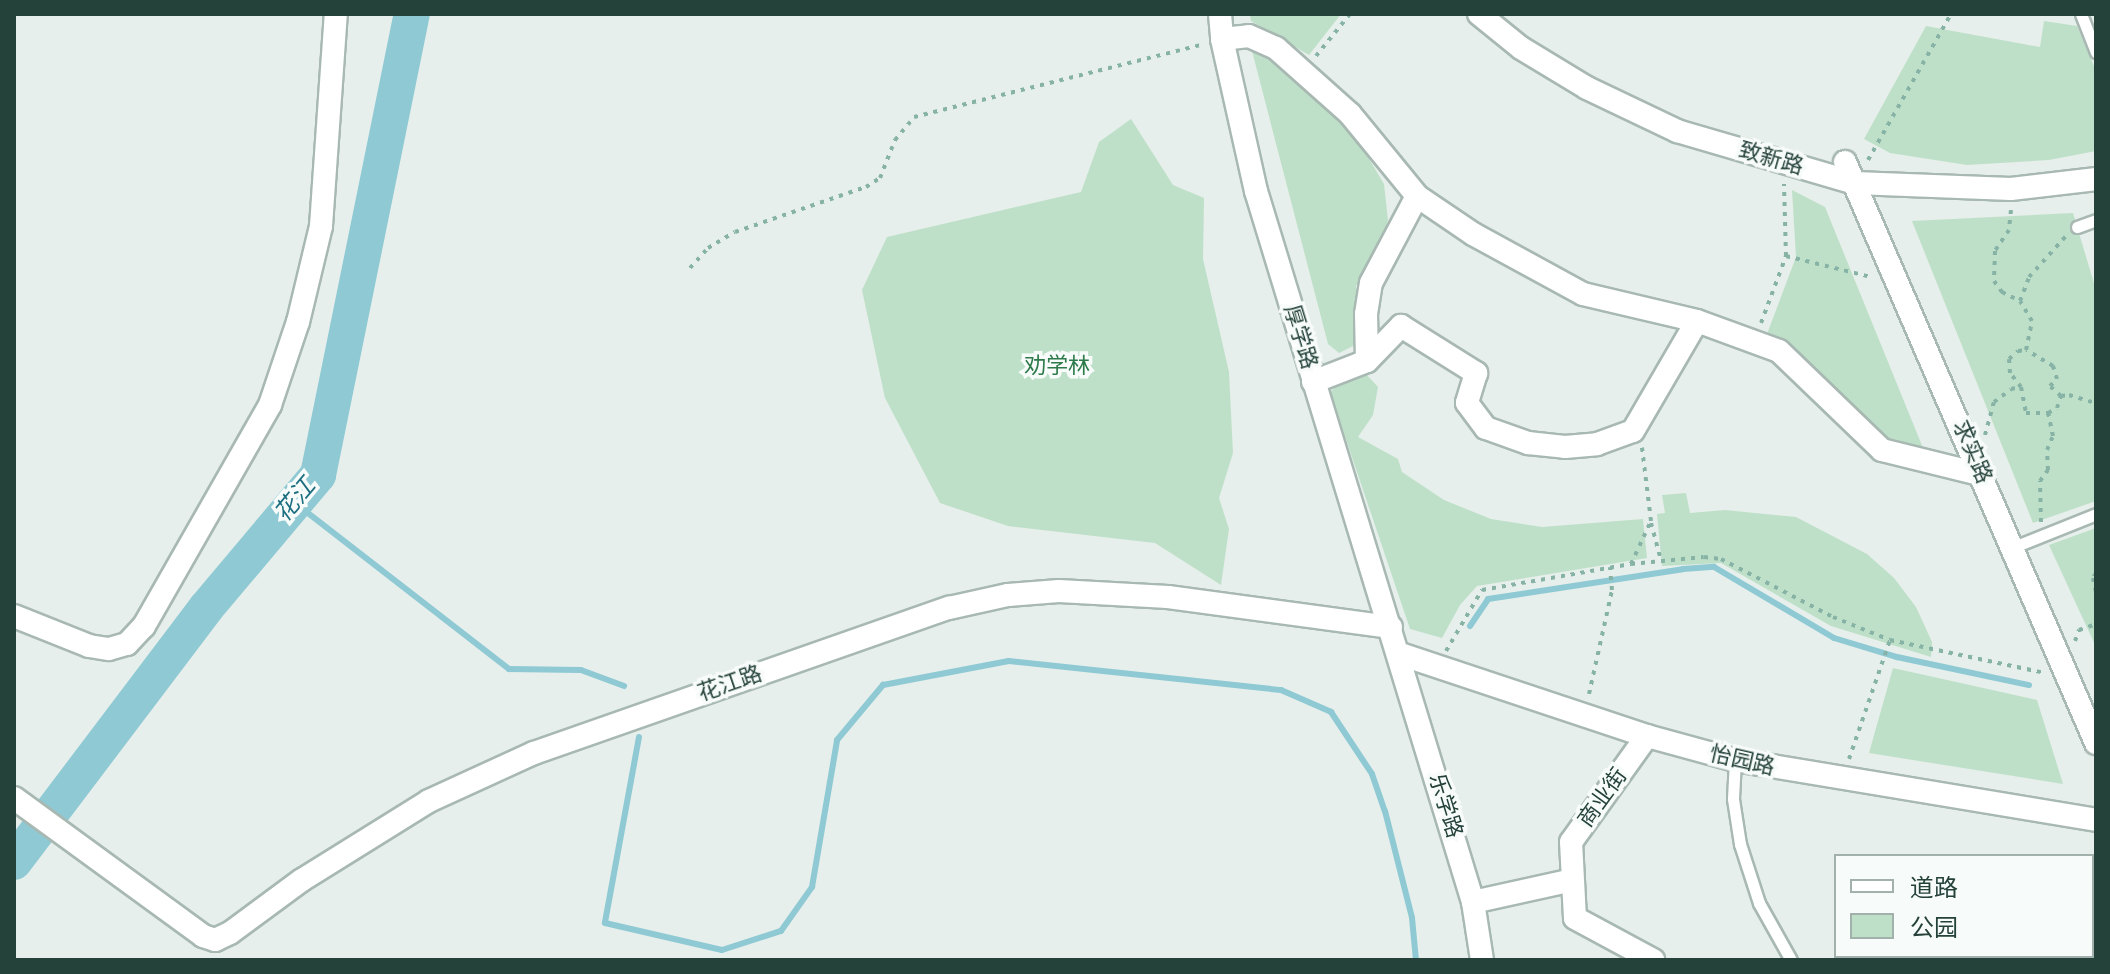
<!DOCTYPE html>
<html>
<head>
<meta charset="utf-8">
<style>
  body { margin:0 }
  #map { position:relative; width:2110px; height:974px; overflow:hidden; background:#e6efeb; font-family:"Alegreya Sans","Noto Sans SC",sans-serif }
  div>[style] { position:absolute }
  .green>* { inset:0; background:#bfe0c8 }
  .stream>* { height:6px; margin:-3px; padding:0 3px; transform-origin:3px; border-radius:3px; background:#8ec9d4 }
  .river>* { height:36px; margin:-18px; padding:0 18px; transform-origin:18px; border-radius:18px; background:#8ec9d4 }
  .path>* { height:4px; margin-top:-2px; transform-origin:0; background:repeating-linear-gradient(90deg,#86b3a5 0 4px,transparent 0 10px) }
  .roads { filter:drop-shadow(2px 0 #a8b8b2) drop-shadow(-2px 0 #a8b8b2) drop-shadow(0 2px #a8b8b2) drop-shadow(0 -2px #a8b8b2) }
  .lane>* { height:11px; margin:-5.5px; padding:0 5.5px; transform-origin:5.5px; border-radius:5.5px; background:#fff }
  .street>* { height:22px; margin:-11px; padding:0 11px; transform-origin:11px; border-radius:11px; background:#fff }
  span { translate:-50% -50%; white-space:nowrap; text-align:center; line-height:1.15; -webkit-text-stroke:7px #f7fbf9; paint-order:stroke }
  .street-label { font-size:22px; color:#24423a }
  .park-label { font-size:22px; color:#2d7a4b }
  .water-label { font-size:24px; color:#1c6f80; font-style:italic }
  .frame { position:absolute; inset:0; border:16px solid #24423a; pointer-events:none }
  .legend { position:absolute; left:1834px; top:854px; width:260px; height:104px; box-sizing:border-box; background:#f7fbf9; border:2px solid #a3b1ad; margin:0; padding:10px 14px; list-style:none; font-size:24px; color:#24423a }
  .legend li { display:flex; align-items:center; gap:16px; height:40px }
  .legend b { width:40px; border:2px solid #a3b1ad }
</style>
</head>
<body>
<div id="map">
  <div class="green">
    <div style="clip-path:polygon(1250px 14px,1341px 14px,1309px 55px,1251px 21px)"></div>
    <div style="clip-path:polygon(2044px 21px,2077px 26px,2096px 71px,2096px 151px,2049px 160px,1967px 165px,1890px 153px,1864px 139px,1926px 26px,2040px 47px)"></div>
    <div style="clip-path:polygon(1252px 51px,1287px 69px,1328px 104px,1359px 142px,1384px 184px,1388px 220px,1383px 237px,1356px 286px,1358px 331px,1353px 346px,1339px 353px,1328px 344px)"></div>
    <div style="clip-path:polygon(1131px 119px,1173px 185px,1204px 198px,1203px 259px,1229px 372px,1233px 453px,1219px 498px,1229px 529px,1221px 585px,1155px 543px,1008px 526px,940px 503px,885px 398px,862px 290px,887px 237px,1081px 192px,1099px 142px)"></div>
    <div style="clip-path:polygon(1792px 190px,1825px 207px,1923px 448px,1886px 441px,1784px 342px,1767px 334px,1796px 257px)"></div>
    <div style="clip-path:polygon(2073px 213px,2096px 290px,2096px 501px,2033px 523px,1912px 221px)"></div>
    <div style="clip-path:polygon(1366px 374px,1378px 387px,1373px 415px,1358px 437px,1398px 459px,1402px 472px,1444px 500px,1491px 519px,1542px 527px,1643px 519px,1647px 558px,1477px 586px,1460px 605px,1442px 638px,1410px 629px,1330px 392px,1347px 377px)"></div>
    <div style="clip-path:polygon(1686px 493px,1690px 513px,1725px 510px,1796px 517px,1867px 554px,1894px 578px,1916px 607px,1932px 642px,1931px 657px,1831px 626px,1721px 563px,1662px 566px,1657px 514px,1665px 513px,1662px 495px)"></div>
    <div style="clip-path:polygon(2096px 528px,2096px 647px,2049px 545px)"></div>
    <div style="clip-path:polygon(1893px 668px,2037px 700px,2063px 784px,1869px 753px)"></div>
  </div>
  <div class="stream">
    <div style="left:295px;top:503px;width:271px;rotate:37.8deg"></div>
    <div style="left:509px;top:669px;width:72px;rotate:0.8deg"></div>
    <div style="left:581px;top:670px;width:46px;rotate:20.4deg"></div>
    <div style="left:1470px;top:626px;width:32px;rotate:-56deg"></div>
    <div style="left:1488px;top:599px;width:197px;rotate:-8.7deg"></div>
    <div style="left:1683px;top:569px;width:31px;rotate:-4deg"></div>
    <div style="left:1714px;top:567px;width:139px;rotate:30.6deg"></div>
    <div style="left:1834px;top:638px;width:66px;rotate:16.8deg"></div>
    <div style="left:1897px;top:657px;width:135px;rotate:12deg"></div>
    <div style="left:639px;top:737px;width:189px;rotate:100.4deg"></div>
    <div style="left:605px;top:923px;width:120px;rotate:13deg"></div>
    <div style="left:722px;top:950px;width:62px;rotate:-17.9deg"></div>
    <div style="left:781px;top:931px;width:54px;rotate:-54.8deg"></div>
    <div style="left:812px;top:887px;width:149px;rotate:-80.3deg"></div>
    <div style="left:837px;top:740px;width:72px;rotate:-50.1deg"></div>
    <div style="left:883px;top:685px;width:128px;rotate:-10.8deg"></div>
    <div style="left:1009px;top:661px;width:274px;rotate:6.1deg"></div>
    <div style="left:1281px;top:690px;width:55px;rotate:23.7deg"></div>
    <div style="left:1331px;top:712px;width:74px;rotate:56.5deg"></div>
    <div style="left:1372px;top:774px;width:39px;rotate:71deg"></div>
    <div style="left:1385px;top:811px;width:110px;rotate:75.8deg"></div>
    <div style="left:1412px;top:918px;width:42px;rotate:84.6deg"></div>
  </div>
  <div class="river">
    <div style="left:14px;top:862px;width:318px;rotate:-52.9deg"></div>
    <div style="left:206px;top:608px;width:174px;rotate:-49.9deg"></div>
    <div style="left:318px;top:475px;width:470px;rotate:-78.5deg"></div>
  </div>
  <div class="path">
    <div style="left:1316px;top:56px;width:54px;rotate:-51deg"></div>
    <div style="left:1868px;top:160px;width:168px;rotate:-60.4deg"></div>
    <div style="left:2011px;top:210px;width:20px;rotate:96deg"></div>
    <div style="left:2009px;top:230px;width:25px;rotate:124deg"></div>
    <div style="left:1995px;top:251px;width:30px;rotate:92deg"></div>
    <div style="left:1994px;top:281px;width:14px;rotate:54deg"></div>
    <div style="left:2002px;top:292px;width:20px;rotate:27deg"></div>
    <div style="left:1786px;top:256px;width:88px;rotate:13.9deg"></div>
    <div style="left:690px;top:268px;width:27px;rotate:-48deg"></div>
    <div style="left:708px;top:248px;width:31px;rotate:-31deg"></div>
    <div style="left:735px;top:232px;width:139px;rotate:-19deg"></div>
    <div style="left:866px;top:187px;width:17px;rotate:-33deg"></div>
    <div style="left:880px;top:178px;width:41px;rotate:-68.5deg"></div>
    <div style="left:895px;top:140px;width:30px;rotate:-50deg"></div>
    <div style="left:914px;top:117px;width:299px;rotate:-14.1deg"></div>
    <div style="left:1761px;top:323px;width:72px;rotate:-69.5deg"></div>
    <div style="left:1786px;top:256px;width:72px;rotate:-91.6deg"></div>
    <div style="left:2021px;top:387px;width:26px;rotate:79deg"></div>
    <div style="left:2026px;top:413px;width:22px"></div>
    <div style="left:2061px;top:396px;width:8px;rotate:-7deg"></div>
    <div style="left:2069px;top:395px;width:28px;rotate:17deg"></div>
    <div style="left:1985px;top:435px;width:34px;rotate:-75deg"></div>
    <div style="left:1994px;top:402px;width:21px;rotate:-37deg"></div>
    <div style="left:2011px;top:389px;width:10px;rotate:-11deg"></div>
    <div style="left:2021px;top:387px;width:18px;rotate:-128deg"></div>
    <div style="left:2010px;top:373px;width:14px;rotate:-94deg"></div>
    <div style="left:2009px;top:359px;width:12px;rotate:-42deg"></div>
    <div style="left:2018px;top:351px;width:8px;rotate:-7deg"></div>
    <div style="left:2041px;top:522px;width:41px;rotate:-91.4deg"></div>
    <div style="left:2040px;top:481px;width:14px;rotate:-54deg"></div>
    <div style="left:2048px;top:470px;width:20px;rotate:-93deg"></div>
    <div style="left:2047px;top:450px;width:15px;rotate:-67deg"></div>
    <div style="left:2053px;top:436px;width:24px;rotate:-102deg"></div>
    <div style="left:2048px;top:413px;width:10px;rotate:-29deg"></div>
    <div style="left:2057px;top:408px;width:13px;rotate:-72deg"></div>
    <div style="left:2061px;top:396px;width:15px;rotate:-138deg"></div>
    <div style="left:2050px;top:386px;width:10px;rotate:-45deg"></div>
    <div style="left:2057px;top:379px;width:14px;rotate:-107deg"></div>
    <div style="left:2053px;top:366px;width:31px;rotate:-149deg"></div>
    <div style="left:2026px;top:350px;width:30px;rotate:-78deg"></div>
    <div style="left:2032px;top:321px;width:23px;rotate:-121deg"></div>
    <div style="left:2020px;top:301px;width:26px;rotate:-69deg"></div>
    <div style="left:2029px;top:277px;width:57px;rotate:-47.9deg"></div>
    <div style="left:1651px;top:523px;width:38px;rotate:75deg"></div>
    <div style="left:1631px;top:564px;width:47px;rotate:-65.1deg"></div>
    <div style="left:1651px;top:521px;width:74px;rotate:-97deg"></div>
    <div style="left:2096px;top:573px;width:6px;rotate:121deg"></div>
    <div style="left:2093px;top:578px;width:14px;rotate:78deg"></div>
    <div style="left:2075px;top:641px;width:12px;rotate:-70deg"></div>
    <div style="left:2079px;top:630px;width:18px;rotate:-19deg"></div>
    <div style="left:1446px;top:651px;width:71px;rotate:-59.5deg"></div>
    <div style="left:1482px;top:590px;width:151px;rotate:-9.9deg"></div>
    <div style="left:1631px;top:564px;width:73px;rotate:-5.5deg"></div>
    <div style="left:1704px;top:557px;width:17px;rotate:7deg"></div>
    <div style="left:1721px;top:559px;width:126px;rotate:27.4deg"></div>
    <div style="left:1833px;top:617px;width:61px;rotate:22deg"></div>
    <div style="left:1890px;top:640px;width:158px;rotate:12deg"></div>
    <div style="left:1589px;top:694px;width:107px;rotate:-77.5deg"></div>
    <div style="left:1612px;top:590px;width:23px;rotate:-95deg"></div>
    <div style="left:1849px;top:759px;width:126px;rotate:-71deg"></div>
  </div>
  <div class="roads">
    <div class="lane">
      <div style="left:2081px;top:14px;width:41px;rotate:68.5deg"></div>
      <div style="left:2077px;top:227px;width:20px;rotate:-20deg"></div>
      <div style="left:2011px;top:548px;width:92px;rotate:-21.8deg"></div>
      <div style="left:1735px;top:760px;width:39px;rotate:93deg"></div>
      <div style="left:1733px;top:799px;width:46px;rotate:81.2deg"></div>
      <div style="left:1740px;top:844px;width:62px;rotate:72.1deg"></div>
      <div style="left:1759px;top:903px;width:65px;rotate:60.7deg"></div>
    </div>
    <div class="street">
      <div style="left:1220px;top:14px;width:25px;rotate:85deg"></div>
      <div style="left:1222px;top:39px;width:156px;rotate:77.4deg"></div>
      <div style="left:1256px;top:191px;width:743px;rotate:73.03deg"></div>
      <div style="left:1473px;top:902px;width:59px;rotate:81.2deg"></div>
      <div style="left:1479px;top:14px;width:54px;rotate:39deg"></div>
      <div style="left:1521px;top:48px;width:77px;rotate:31.2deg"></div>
      <div style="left:1587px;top:88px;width:100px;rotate:25.5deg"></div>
      <div style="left:1677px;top:131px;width:185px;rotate:16.3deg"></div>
      <div style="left:1855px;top:183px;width:156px;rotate:2.2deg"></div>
      <div style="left:2011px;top:189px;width:86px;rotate:-6.7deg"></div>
      <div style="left:1222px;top:39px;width:27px;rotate:-6deg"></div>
      <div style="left:1249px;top:36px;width:30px;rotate:24deg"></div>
      <div style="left:1276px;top:48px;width:99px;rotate:41.7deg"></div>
      <div style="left:1350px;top:114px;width:106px;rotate:50.7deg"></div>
      <div style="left:1417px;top:196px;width:68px;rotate:34.2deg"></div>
      <div style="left:1473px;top:234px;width:125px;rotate:28.6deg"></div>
      <div style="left:1583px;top:294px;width:117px;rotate:13.3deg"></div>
      <div style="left:1845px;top:162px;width:633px;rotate:66.63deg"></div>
      <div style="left:1367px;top:361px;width:47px;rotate:-91.2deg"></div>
      <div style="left:1366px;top:314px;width:31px;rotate:-81deg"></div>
      <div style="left:1371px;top:283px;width:98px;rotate:-62.1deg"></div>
      <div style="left:1313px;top:382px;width:58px;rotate:-21.3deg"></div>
      <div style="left:1367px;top:361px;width:49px;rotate:-45.8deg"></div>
      <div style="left:1401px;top:326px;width:89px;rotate:32.1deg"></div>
      <div style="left:1476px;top:373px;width:31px;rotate:107deg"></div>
      <div style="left:1467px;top:403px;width:31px;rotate:53deg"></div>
      <div style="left:1486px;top:428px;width:45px;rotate:19.7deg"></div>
      <div style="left:1528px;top:443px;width:37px;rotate:6deg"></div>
      <div style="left:1565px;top:447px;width:32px;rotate:-5deg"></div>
      <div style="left:1597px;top:444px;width:38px;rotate:-20deg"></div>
      <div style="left:1633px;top:431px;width:127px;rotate:-59.8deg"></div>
      <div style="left:1697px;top:321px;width:87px;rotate:20.1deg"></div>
      <div style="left:1779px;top:351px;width:143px;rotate:43.9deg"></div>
      <div style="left:1882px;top:450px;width:104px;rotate:13.9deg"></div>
      <div style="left:14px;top:616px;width:81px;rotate:21.8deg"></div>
      <div style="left:89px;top:646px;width:20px;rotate:9deg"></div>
      <div style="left:109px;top:649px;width:19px;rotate:-16deg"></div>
      <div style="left:127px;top:644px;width:25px;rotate:-47deg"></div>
      <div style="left:144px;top:626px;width:254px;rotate:-60.3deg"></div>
      <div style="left:270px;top:405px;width:88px;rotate:-71.4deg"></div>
      <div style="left:298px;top:322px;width:99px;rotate:-76.5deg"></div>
      <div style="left:321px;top:226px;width:213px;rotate:-86deg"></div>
      <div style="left:1400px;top:654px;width:260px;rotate:18.4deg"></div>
      <div style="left:1647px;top:736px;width:91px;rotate:15.3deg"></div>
      <div style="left:1735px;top:760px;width:366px;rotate:9.4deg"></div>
      <div style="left:1647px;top:736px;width:130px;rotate:125.6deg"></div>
      <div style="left:1571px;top:842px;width:76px;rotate:87deg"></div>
      <div style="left:1575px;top:918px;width:89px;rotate:28.3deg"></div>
      <div style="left:14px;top:798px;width:234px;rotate:36.1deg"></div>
      <div style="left:203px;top:936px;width:13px;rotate:18deg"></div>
      <div style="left:215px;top:940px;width:17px;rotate:-25deg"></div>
      <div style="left:230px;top:933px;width:89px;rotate:-36.4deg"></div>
      <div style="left:302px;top:880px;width:150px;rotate:-31.9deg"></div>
      <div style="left:429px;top:801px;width:115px;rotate:-24.6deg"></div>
      <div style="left:534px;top:753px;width:440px;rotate:-19.3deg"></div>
      <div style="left:949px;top:608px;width:60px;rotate:-12.4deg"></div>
      <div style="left:1008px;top:595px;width:51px;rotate:-4.5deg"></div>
      <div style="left:1059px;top:591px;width:109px;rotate:3.2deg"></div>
      <div style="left:1168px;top:597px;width:225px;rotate:7.7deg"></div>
      <div style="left:1473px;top:902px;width:101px;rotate:-12.5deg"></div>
    </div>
  </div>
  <div class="street-label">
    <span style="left:1771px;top:159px;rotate:16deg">致新路</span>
    <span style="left:1300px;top:337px;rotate:73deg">厚学路</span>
    <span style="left:1972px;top:452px;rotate:67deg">求实路</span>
    <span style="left:730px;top:684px;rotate:-19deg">花江路</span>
    <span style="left:1742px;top:761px;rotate:13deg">怡园路</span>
    <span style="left:1603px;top:798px;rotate:-54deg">商业街</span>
    <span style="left:1445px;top:806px;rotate:73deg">乐学路</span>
  </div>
  <div class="park-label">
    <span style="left:1057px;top:367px">劝学林</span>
  </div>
  <div class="water-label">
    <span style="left:296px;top:501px;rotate:-50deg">花江</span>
  </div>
  <div class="frame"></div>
  <ul class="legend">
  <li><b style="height:10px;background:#fff"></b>道路</li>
  <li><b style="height:22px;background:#bfe0c8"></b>公园</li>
  </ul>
</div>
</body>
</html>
